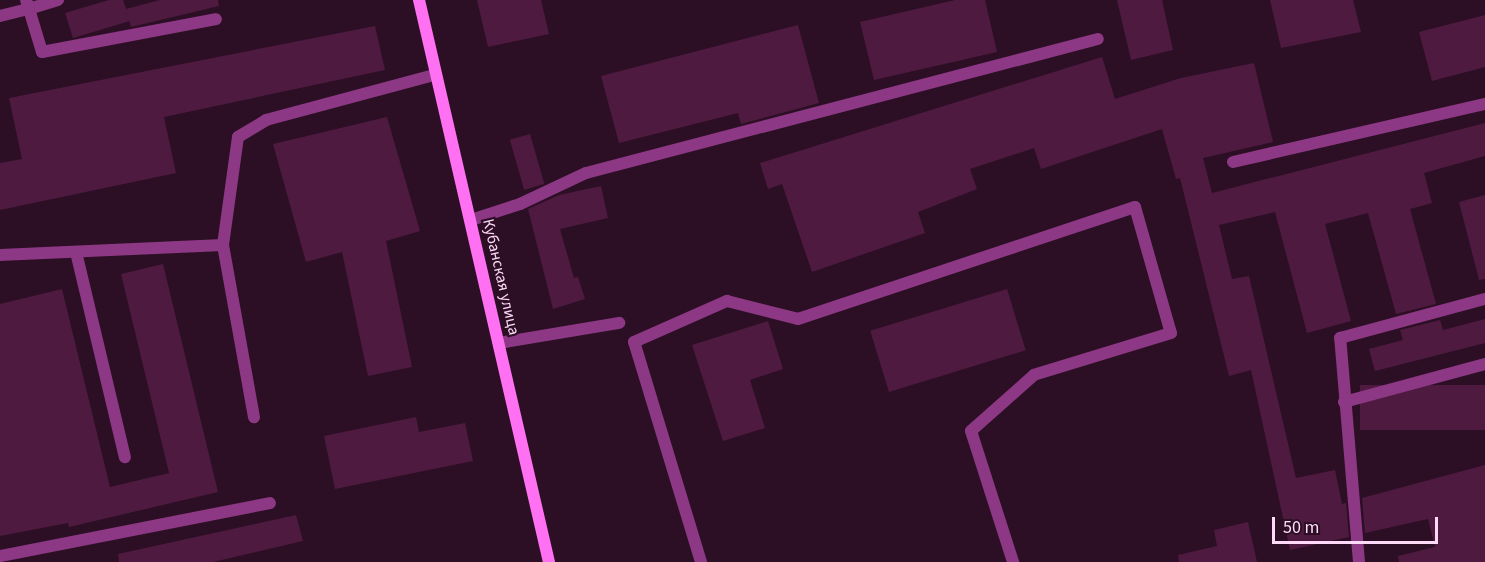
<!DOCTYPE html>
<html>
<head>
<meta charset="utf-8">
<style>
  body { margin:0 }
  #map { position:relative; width:1485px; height:562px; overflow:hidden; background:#2c0f25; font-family:"Source Sans 3",sans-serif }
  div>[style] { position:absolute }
  .building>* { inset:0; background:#4e1a40; transform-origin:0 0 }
  .service>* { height:12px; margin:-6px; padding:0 6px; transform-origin:6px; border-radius:6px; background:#8d3884 }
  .secondary>* { height:12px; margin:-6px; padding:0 6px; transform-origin:6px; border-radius:6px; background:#ff71f2 }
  span { translate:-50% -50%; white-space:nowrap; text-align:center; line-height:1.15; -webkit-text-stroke:4.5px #2c0f25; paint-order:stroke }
  .street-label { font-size:16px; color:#ffdaf8 }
  .scale { position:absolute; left:1272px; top:517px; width:166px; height:27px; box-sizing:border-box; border:3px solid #ffdaf8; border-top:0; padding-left:8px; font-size:18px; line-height:21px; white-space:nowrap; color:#ffdaf8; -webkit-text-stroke:4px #2c0f25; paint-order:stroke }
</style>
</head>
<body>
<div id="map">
  <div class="building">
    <div style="clip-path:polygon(109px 0,123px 0,130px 21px,73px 38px,65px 13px)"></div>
    <div style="clip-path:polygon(160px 0,218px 0,219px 6px,131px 27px,126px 9px)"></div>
    <div style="clip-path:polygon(477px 0,541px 0,549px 34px,488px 47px)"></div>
    <div style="clip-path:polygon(955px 0,985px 0,997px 52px,874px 80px,860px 22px)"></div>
    <div style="clip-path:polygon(1117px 0,1162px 0,1173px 50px,1131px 60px)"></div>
    <div style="clip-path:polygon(1270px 0,1353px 0,1361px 32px,1281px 48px)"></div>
    <div style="clip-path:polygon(1485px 15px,1485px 67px,1432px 81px,1419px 32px)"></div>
    <div style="clip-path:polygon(798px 25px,819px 103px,741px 124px,738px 113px,619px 143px,601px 76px)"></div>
    <div style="clip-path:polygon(375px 26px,385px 70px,164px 117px,176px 173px,0 210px,0 163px,22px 159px,9px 98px)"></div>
    <div style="clip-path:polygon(1102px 57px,1115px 99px,1181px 78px,1254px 63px,1273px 142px,1203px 158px,1212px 193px,1485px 123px,1485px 156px,1424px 173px,1432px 203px,1410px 209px,1436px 304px,1396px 314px,1368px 213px,1325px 224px,1351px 321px,1307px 333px,1275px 212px,1219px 225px,1232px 279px,1249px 276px,1296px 478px,1335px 470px,1342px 504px,1346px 503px,1349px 537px,1290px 550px,1251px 370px,1229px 376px,1180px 178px,1176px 179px,1162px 129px,1041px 169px,1034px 148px,970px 169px,977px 189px,918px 212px,925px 233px,812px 272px,782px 184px,768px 189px,760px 163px)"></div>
    <div style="clip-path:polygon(387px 117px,420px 231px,386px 241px,412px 367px,368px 376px,342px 252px,306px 262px,273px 144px)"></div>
    <div style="left:530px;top:134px;width:52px;height:21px;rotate:74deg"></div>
    <div style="clip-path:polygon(601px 186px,608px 218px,560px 229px,574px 278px,578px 277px,585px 299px,553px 309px,528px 209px,559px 195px)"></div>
    <div style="clip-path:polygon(1485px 195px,1485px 279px,1479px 280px,1459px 202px)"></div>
    <div style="clip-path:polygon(163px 264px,218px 492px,69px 527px,68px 523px,0 536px,0 304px,62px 289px,110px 487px,169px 473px,121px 274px)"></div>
    <div style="left:1007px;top:289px;width:64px;height:143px;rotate:73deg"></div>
    <div style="clip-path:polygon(1485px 319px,1485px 343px,1375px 371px,1369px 349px,1403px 340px,1400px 330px,1440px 320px,1443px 330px)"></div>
    <div style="clip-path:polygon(768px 321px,783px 369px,750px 380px,765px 428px,723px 441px,692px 345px)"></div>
    <div style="left:1485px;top:385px;width:45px;height:125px;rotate:90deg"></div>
    <div style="clip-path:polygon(416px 417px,419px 432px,465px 423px,473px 461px,335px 489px,324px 436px)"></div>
    <div style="clip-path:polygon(1485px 465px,1485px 562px,1399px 562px,1398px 556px,1435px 547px,1428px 519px,1365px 533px,1362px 498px)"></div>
    <div style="clip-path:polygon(296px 515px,303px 541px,213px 562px,119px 562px,118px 554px)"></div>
    <div style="clip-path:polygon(1248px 522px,1257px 562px,1179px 562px,1178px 555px,1217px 546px,1214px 530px)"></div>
  </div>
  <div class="service">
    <div style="left:58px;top:0;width:30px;rotate:163deg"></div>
    <div style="left:29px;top:9px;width:45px;rotate:73.2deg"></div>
    <div style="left:42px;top:52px;width:177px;rotate:-10.7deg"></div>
    <div style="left:0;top:16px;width:30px;rotate:-14deg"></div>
    <div style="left:29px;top:9px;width:9px;rotate:-108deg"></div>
    <div style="left:1233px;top:162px;width:259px;rotate:-13deg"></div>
    <div style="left:471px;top:220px;width:52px;rotate:-18.1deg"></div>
    <div style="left:520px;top:204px;width:73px;rotate:-25.2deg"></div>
    <div style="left:586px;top:173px;width:529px;rotate:-14.67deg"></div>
    <div style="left:223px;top:245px;width:175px;rotate:79.8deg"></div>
    <div style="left:76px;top:252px;width:211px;rotate:76.6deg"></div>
    <div style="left:0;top:255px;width:223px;rotate:-2.6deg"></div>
    <div style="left:223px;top:245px;width:109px;rotate:-82.1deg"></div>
    <div style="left:238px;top:137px;width:33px;rotate:-31deg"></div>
    <div style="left:266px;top:120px;width:174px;rotate:-15deg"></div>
    <div style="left:499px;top:343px;width:122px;rotate:-9.5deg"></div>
    <div style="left:1344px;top:402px;width:146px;rotate:-15.1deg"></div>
    <div style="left:0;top:556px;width:275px;rotate:-11.1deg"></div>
    <div style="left:701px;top:562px;width:230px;rotate:-106.9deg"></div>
    <div style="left:634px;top:342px;width:102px;rotate:-23.8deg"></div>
    <div style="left:727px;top:301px;width:73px;rotate:14.2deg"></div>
    <div style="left:798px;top:319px;width:355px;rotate:-18.4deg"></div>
    <div style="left:1135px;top:207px;width:131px;rotate:74.1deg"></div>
    <div style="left:1171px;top:333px;width:143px;rotate:163deg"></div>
    <div style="left:1034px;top:375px;width:84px;rotate:138.4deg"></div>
    <div style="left:971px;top:431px;width:138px;rotate:72.2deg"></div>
    <div style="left:1359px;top:562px;width:225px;rotate:-94.8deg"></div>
    <div style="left:1340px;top:338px;width:150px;rotate:-15.1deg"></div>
  </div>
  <div class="secondary">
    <div style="left:419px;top:0;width:577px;rotate:76.98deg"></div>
  </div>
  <div class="street-label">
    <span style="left:501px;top:277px;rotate:77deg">Кубанская улица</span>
  </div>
  <div class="scale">50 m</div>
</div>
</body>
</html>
